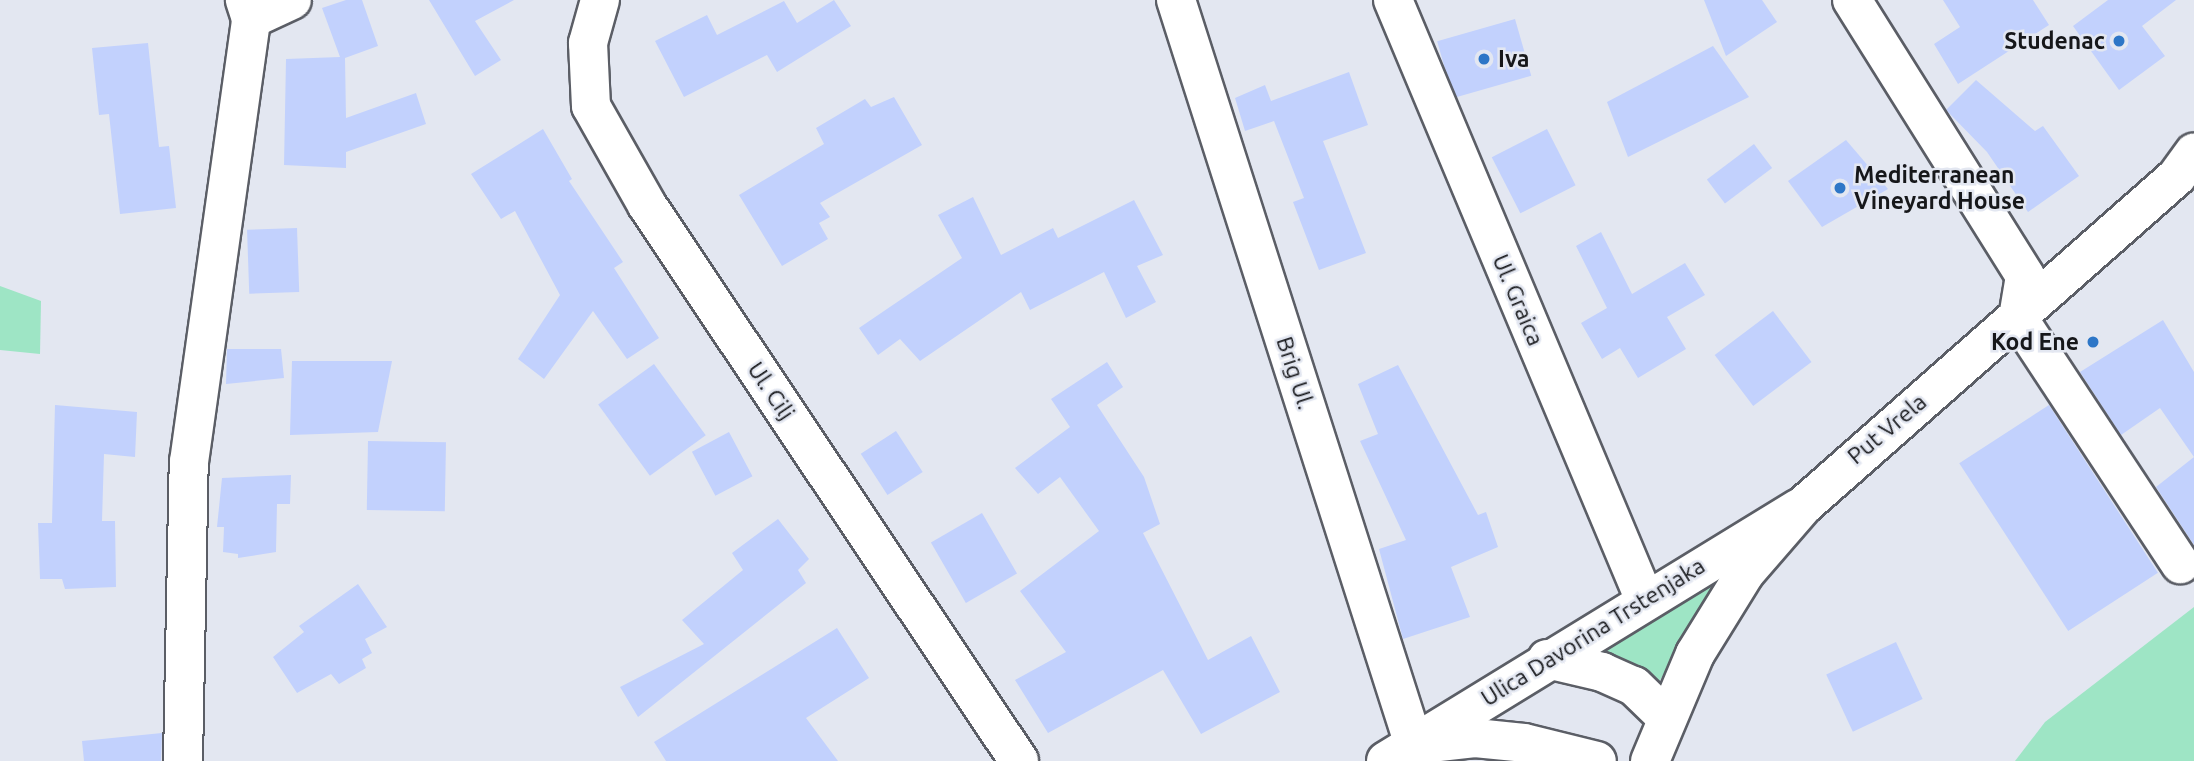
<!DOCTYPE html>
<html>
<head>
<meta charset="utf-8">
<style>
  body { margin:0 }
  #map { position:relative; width:2194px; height:761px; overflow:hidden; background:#e3e7f1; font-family:Ubuntu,sans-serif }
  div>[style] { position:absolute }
  .green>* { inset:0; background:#9ee5c5 }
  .building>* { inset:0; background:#c2d1fd; transform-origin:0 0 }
  .roads { filter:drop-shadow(2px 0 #5b5e66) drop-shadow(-2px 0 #5b5e66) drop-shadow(0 2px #5b5e66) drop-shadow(0 -2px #5b5e66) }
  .street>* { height:38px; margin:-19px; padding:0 19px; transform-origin:19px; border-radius:19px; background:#fff }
  .secondary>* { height:38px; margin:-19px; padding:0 19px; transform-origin:19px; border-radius:19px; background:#fff }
  .dots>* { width:19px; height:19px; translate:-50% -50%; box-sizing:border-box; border:4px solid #e3e7f1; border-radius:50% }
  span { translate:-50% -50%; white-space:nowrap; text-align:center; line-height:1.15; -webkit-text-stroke:5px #e3e7f1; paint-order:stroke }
  .poi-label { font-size:23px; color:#16171a; font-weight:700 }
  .right { translate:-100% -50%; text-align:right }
  .left { translate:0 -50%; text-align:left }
  .street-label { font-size:23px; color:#16171a }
</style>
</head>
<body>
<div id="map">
  <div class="green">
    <div style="clip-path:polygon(0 286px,41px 301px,40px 354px,0 350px)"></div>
    <div style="clip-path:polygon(1722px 578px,1657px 685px,1597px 646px)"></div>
    <div style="clip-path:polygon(2194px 607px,2194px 761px,2015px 761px,2045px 722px)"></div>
  </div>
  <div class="building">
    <div style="clip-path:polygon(346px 0,362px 0,378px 46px,345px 58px,346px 118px,416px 93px,426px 124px,346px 152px,346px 168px,284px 165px,286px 59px,340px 57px,322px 8px)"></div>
    <div style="clip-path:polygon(429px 0,514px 0,475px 21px,501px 60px,475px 76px)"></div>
    <div style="clip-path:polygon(834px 0,851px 26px,777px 72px,767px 55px,684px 97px,655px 41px,707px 15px,717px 35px,784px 1px,797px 23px)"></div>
    <div style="clip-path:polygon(1704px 0,1762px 0,1777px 22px,1726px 56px)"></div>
    <div style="clip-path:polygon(1943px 0,2033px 0,2049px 25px,1958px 84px,1934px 44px,1960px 27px)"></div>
    <div style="clip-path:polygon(2108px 0,2176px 0,2142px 26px,2165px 56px,2119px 90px,2073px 26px)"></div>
    <div style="left:1515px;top:19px;width:59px;height:81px;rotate:74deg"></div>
    <div style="clip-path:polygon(148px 43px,159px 147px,169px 146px,176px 208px,120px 214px,109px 114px,99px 115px,92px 48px)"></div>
    <div style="clip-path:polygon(1713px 46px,1749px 97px,1628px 157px,1607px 102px)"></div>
    <div style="clip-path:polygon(1349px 72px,1368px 125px,1323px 141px,1366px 253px,1319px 270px,1293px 202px,1304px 198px,1274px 121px,1245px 131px,1235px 98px,1265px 85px,1271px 101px)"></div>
    <div style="clip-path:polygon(1976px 80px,2035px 131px,2043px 126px,2079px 176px,2028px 212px,1987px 152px,1946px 110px)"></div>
    <div style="clip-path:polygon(894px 97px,922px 145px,820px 203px,830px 217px,819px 223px,828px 239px,782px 266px,739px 195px,824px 144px,816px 128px,865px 99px,871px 107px)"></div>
    <div style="clip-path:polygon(543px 129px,572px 179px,569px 181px,623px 262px,614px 268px,659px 338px,627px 359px,593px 311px,544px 379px,518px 359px,560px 295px,515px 211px,501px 219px,471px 174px)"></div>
    <div style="left:1547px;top:129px;width:63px;height:62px;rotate:63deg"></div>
    <div style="clip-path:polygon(1846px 140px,1888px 189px,1822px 227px,1788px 181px)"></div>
    <div style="left:1754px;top:144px;width:30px;height:59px;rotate:53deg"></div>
    <div style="clip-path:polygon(973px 197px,1001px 255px,1053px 228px,1058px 238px,1134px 200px,1163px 255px,1137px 266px,1156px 302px,1126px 318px,1104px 272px,1030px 310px,1021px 292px,920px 361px,900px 339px,878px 355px,859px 328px,962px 258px,938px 215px)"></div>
    <div style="left:297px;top:228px;width:64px;height:50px;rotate:88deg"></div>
    <div style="clip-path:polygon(1601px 232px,1632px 294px,1685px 263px,1705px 295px,1667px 317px,1686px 349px,1638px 378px,1620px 348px,1602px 359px,1581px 323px,1607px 308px,1576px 246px)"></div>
    <div style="left:1773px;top:311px;width:64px;height:73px;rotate:53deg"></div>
    <div style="clip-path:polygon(2163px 320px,2194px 372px,2194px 545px,2156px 487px,2194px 457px,2160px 408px,2121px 435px,2080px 372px)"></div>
    <div style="clip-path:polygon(227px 349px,281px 349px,284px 378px,226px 384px)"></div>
    <div style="clip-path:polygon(292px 361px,392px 361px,378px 432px,290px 435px)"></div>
    <div style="clip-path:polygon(1107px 362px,1123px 387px,1097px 405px,1144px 477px,1160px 524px,1143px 533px,1208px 660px,1251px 636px,1280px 692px,1201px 734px,1163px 670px,1048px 733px,1015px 680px,1066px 652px,1020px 591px,1099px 531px,1060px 477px,1038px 494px,1015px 468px,1070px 427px,1051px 399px)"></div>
    <div style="left:654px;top:364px;width:88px;height:69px;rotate:54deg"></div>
    <div style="clip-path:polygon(1398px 365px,1478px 515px,1486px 512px,1498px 547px,1451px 567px,1470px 617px,1403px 639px,1379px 549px,1406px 540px,1360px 441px,1378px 434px,1358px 384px)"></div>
    <div style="clip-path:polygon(55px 405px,137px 412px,135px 457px,104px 454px,102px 521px,115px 521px,116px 587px,65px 589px,62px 579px,40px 579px,38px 523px,52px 523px)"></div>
    <div style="left:2049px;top:405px;width:200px;height:107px;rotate:57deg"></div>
    <div style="left:896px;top:431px;width:49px;height:42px;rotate:57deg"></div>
    <div style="left:729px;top:432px;width:50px;height:42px;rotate:62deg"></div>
    <div style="left:368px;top:441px;width:78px;height:69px;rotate:1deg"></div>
    <div style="clip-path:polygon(291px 475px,290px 504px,277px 504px,276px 552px,238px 558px,238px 554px,223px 552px,224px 527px,217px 527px,222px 478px)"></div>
    <div style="left:982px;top:513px;width:70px;height:59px;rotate:60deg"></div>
    <div style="clip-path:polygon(778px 519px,809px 559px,798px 570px,806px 583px,638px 717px,620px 687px,704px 644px,682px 620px,743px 570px,732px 553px)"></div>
    <div style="clip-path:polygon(358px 584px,387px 627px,365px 639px,372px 653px,362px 659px,366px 668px,339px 684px,331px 674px,297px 693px,273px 657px,304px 632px,299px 626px)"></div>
    <div style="clip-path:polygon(837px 628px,869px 678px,806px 718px,838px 761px,666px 761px,654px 742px)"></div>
    <div style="left:1896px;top:642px;width:63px;height:77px;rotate:65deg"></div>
    <div style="clip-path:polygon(162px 733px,161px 761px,84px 761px,82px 741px)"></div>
  </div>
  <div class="roads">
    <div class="street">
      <div style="left:600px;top:0;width:45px;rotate:105.6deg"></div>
      <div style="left:588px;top:43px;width:63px;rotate:87.3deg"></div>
      <div style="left:591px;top:106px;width:114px;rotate:60.5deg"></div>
      <div style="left:647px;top:205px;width:669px;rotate:56.21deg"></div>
      <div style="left:1176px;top:0;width:782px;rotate:72.28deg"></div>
      <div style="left:1393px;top:0;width:649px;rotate:67.23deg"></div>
      <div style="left:1852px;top:0;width:326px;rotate:57.9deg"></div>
      <div style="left:2025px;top:276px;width:43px;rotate:99.5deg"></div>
      <div style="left:2018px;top:318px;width:295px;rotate:56.6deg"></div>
      <div style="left:251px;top:19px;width:45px;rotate:-24.9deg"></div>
      <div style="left:1547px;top:659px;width:57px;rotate:13.3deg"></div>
      <div style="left:1602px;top:672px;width:35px;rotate:24deg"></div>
      <div style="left:1634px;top:686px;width:45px;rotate:44.1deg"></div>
      <div style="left:1423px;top:744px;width:52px;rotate:-6.6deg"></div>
      <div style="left:1475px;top:738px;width:49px;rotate:5.8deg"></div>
      <div style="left:1524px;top:743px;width:75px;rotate:13.9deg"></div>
      <div style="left:183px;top:761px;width:299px;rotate:-88.9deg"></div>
      <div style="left:189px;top:462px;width:447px;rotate:-82deg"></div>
      <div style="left:251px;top:19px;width:20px;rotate:-108deg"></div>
      <div style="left:1386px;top:761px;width:483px;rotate:-31.5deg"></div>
    </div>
    <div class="secondary">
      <div style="left:1650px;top:761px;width:116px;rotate:-67.2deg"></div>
      <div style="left:1695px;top:654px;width:95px;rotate:-58.3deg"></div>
      <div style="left:1745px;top:573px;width:89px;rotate:-49.1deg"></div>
      <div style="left:1803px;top:506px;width:499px;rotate:-41.4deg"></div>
      <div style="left:2177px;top:176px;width:29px;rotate:-54deg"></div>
    </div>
  </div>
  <div class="dots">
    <div style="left:2119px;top:41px;background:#2d76c7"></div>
    <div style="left:1484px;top:59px;background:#2d76c7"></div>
    <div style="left:1840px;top:188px;background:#2d76c7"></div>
    <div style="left:2093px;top:342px;background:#2d76c7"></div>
  </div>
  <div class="poi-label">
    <span class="right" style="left:2105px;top:41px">Studenac</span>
    <span class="left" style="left:1498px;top:59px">Iva</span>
    <span class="left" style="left:1854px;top:188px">Mediterranean<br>Vineyard House</span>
    <span class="right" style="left:2079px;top:342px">Kod Ene</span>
  </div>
  <div class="street-label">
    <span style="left:1518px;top:300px;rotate:67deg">Ul. Graica</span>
    <span style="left:1295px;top:373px;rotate:72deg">Brig Ul.</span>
    <span style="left:771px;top:391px;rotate:56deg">Ul. Cilj</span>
    <span style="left:1887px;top:429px;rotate:-40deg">Put Vrela</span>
    <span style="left:1593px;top:632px;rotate:-32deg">Ulica Davorina Trstenjaka</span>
  </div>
</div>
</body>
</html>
